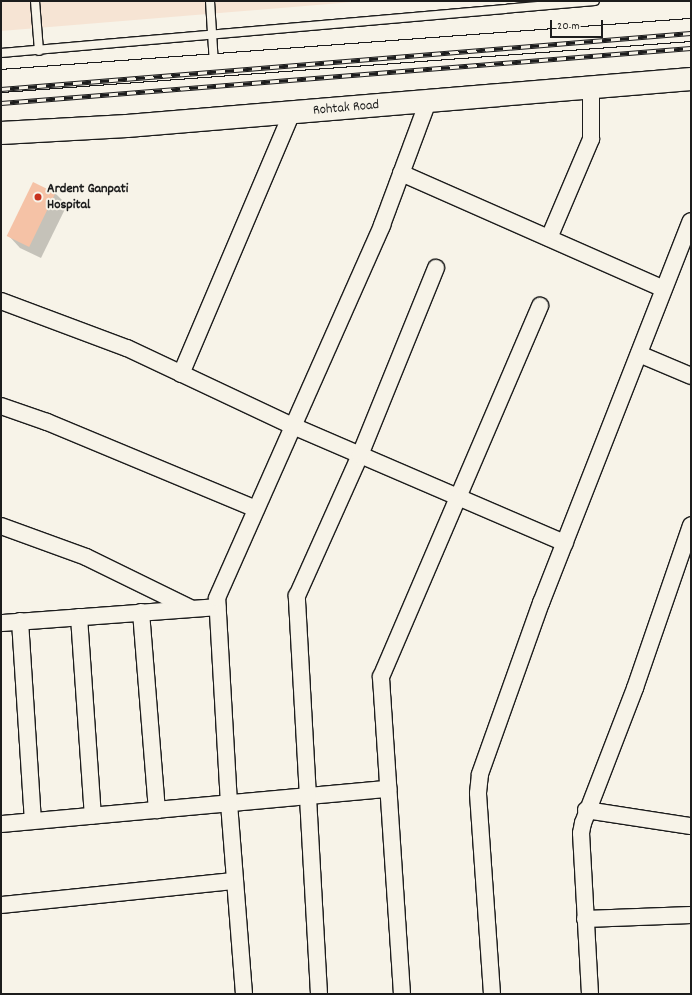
<!DOCTYPE html>
<html>
<head>
<meta charset="utf-8">
<style>
  body { margin:0 }
  #map { position:relative; width:692px; height:995px; overflow:hidden; background:#f7f3e8; font-family:Dekko,sans-serif }
  div>[style] { position:absolute }
  .built>* { inset:0; background:#f6e4d4 }
  .shadow>* { inset:0; background:#0003 }
  .building>* { inset:0; background:#f5c2a6; transform-origin:0 0 }
  .roads { filter:drop-shadow(1px 0 #1c1c1c) drop-shadow(-1px 0 #1c1c1c) drop-shadow(0 1px #1c1c1c) drop-shadow(0 -1px #1c1c1c) }
  .lane>* { height:8px; margin:-4px; padding:0 4px; transform-origin:4px; border-radius:4px; background:#f7f3e8 }
  .street>* { height:16px; margin:-8px; padding:0 8px; transform-origin:8px; border-radius:8px; background:#f7f3e8 }
  .highway>* { height:22px; margin:-11px; padding:0 11px; transform-origin:11px; border-radius:11px; background:#f7f3e8 }
  .rail>* { height:4.5px; margin-top:-2.25px; transform-origin:0; background:repeating-linear-gradient(90deg,#f7f3e8 0 9px,#1c1c1c 0 18px); box-sizing:border-box; border-block:1px solid #1c1c1c }
  .dots>* { width:11px; height:11px; translate:-50% -50%; box-sizing:border-box; border:2px solid #f7f3e8; border-radius:50% }
  span { translate:-50% -50%; white-space:nowrap; text-align:center; line-height:1.15; -webkit-text-stroke:4px #f7f3e8; paint-order:stroke }
  .street-label { font-size:14px; color:#1c1c1c }
  .poi-label { font-size:14px; color:#1c1c1c; font-weight:700 }
  .left { translate:0 -50%; text-align:left }
  .frame { position:absolute; inset:0; border:2px solid #1c1c1c; pointer-events:none }
  .scale { position:absolute; left:550px; top:20px; width:53px; height:18px; box-sizing:border-box; border:2px solid #1c1c1c; border-top:0; padding-left:5px; font-size:12px; line-height:14px; white-space:nowrap; color:#1c1c1c; -webkit-text-stroke:3px #f7f3e8; paint-order:stroke }
</style>
</head>
<body>
<div id="map">
  <div class="built">
    <div style="clip-path:polygon(1px 1px,365px 1px,1px 31px)"></div>
  </div>
  <div class="shadow">
    <div style="clip-path:polygon(55px 193px,67px 205px,41px 258px,20px 248px,9px 236px)"></div>
  </div>
  <div class="building">
    <div style="left:33px;top:182px;width:25px;height:60px;rotate:26deg"></div>
  </div>
  <div class="roads">
    <div class="lane">
      <div style="left:35px;top:1px;width:50px;rotate:85.4deg"></div>
      <div style="left:210px;top:1px;width:63px;rotate:86.4deg"></div>
      <div style="left:1px;top:53px;width:596px;rotate:-5deg"></div>
    </div>
    <div class="street">
      <div style="left:401px;top:173px;width:287px;rotate:23.8deg"></div>
      <div style="left:549px;top:238px;width:108px;rotate:-67deg"></div>
      <div style="left:591px;top:139px;width:52px;rotate:-90deg"></div>
      <div style="left:1px;top:301px;width:134px;rotate:20.5deg"></div>
      <div style="left:127px;top:348px;width:183px;rotate:25.2deg"></div>
      <div style="left:293px;top:426px;width:296px;rotate:23.3deg"></div>
      <div style="left:639px;top:354px;width:56px;rotate:22.9deg"></div>
      <div style="left:181px;top:374px;width:285px;rotate:-67deg"></div>
      <div style="left:1px;top:406px;width:49px;rotate:19.2deg"></div>
      <div style="left:47px;top:422px;width:226px;rotate:22.6deg"></div>
      <div style="left:1px;top:526px;width:90px;rotate:20deg"></div>
      <div style="left:86px;top:557px;width:116px;rotate:26.1deg"></div>
      <div style="left:141px;top:612px;width:199px;rotate:85.4deg"></div>
      <div style="left:79px;top:617px;width:199px;rotate:86deg"></div>
      <div style="left:20px;top:621px;width:200px;rotate:86.3deg"></div>
      <div style="left:1px;top:623px;width:217px;rotate:-4.2deg"></div>
      <div style="left:586px;top:810px;width:106px;rotate:8.7deg"></div>
      <div style="left:1px;top:824px;width:389px;rotate:-5.2deg"></div>
      <div style="left:1px;top:905px;width:235px;rotate:-5.9deg"></div>
      <div style="left:585px;top:919px;width:106px;rotate:-2.2deg"></div>
      <div style="left:244px;top:994px;width:191px;rotate:-94.5deg"></div>
      <div style="left:229px;top:804px;width:206px;rotate:-93.3deg"></div>
      <div style="left:217px;top:598px;width:408px;rotate:-66.1deg"></div>
      <div style="left:382px;top:225px;width:132px;rotate:-69.6deg"></div>
      <div style="left:319px;top:994px;width:399px;rotate:-93.2deg"></div>
      <div style="left:297px;top:596px;width:154px;rotate:-65.9deg"></div>
      <div style="left:360px;top:455px;width:202px;rotate:-67.9deg"></div>
      <div style="left:402px;top:994px;width:318px;rotate:-93.8deg"></div>
      <div style="left:381px;top:677px;width:404px;rotate:-66.8deg"></div>
      <div style="left:492px;top:994px;width:201px;rotate:-94deg"></div>
      <div style="left:478px;top:793px;width:19px;rotate:-84deg"></div>
      <div style="left:480px;top:774px;width:182px;rotate:-70.4deg"></div>
      <div style="left:541px;top:603px;width:410px;rotate:-68.6deg"></div>
      <div style="left:590px;top:994px;width:161px;rotate:-93.2deg"></div>
      <div style="left:581px;top:833px;width:10px;rotate:-79deg"></div>
      <div style="left:583px;top:823px;width:145px;rotate:-68.9deg"></div>
      <div style="left:635px;top:688px;width:172px;rotate:-71deg"></div>
    </div>
    <div class="highway">
      <div style="left:1px;top:81px;width:692px;rotate:-4.23deg"></div>
      <div style="left:1px;top:133px;width:126px;rotate:-3.2deg"></div>
      <div style="left:127px;top:126px;width:566px;rotate:-4.76deg"></div>
    </div>
  </div>
  <div class="rail">
    <div style="left:1px;top:89px;width:692px;rotate:-4.64deg"></div>
    <div style="left:1px;top:103px;width:692px;rotate:-4.56deg"></div>
  </div>
  <div class="dots">
    <div style="left:38px;top:197px;background:#c8321e"></div>
  </div>
  <div class="street-label">
    <span style="left:346px;top:108px;rotate:-5deg">Rohtak Road</span>
  </div>
  <div class="poi-label">
    <span class="left" style="left:47px;top:197px">Ardent Ganpati<br>Hospital</span>
  </div>
  <div class="frame"></div>
  <div class="scale">20 m</div>
</div>
</body>
</html>
